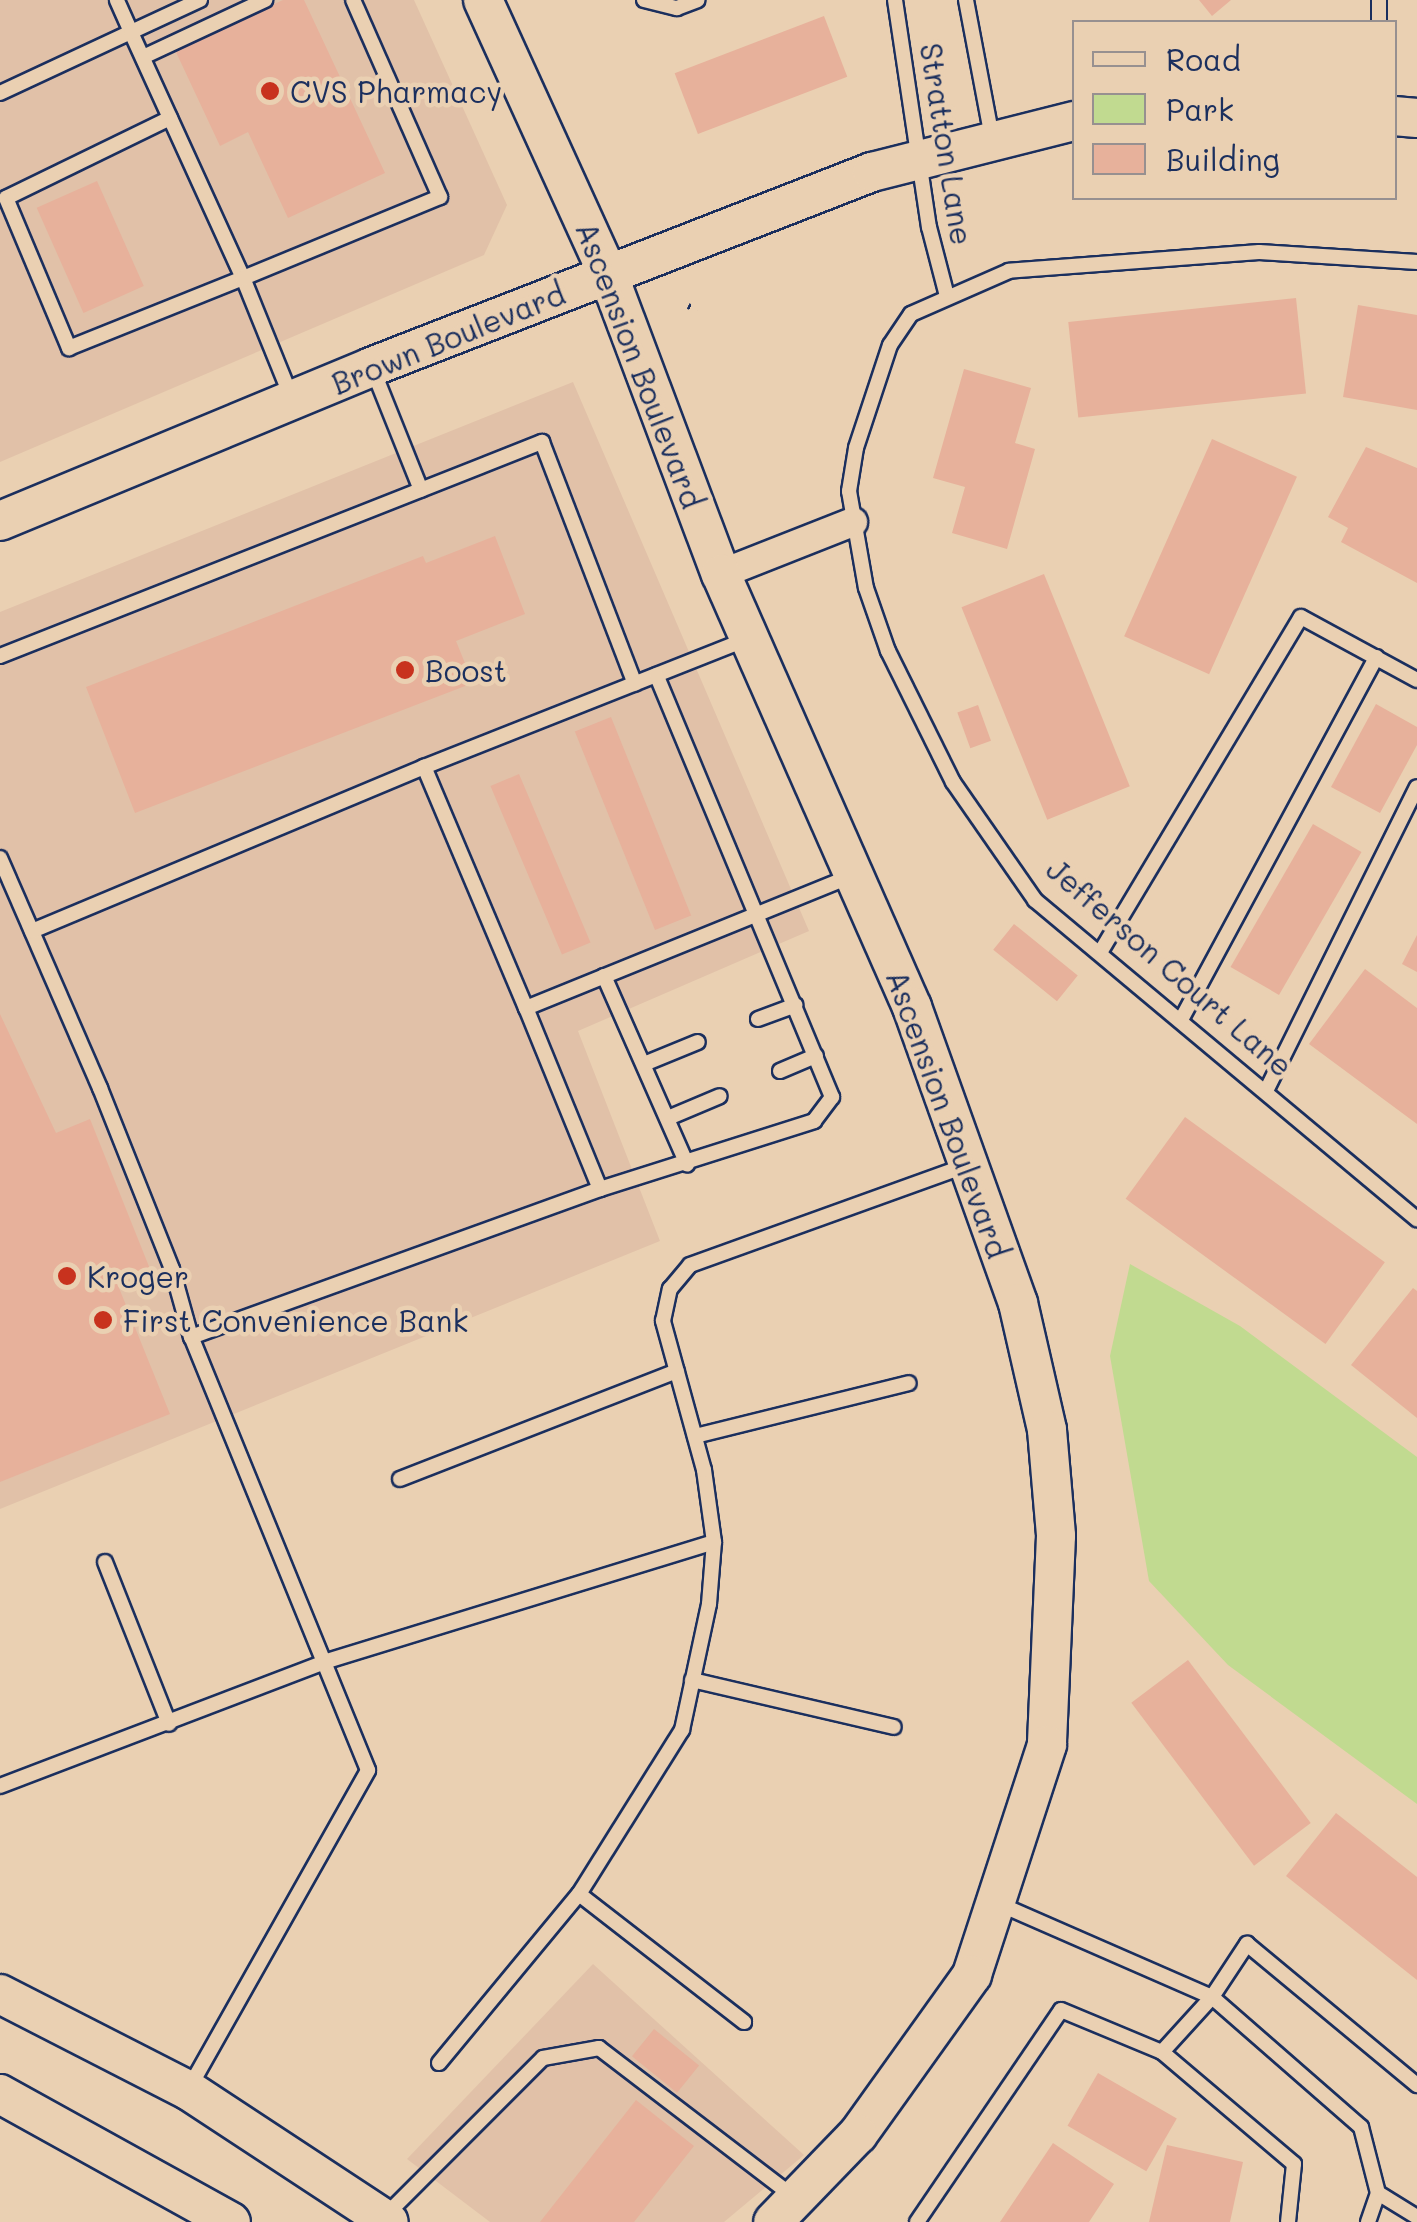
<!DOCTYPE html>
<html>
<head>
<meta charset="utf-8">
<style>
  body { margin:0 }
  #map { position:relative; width:1417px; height:2222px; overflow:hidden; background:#ead0b2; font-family:Mali,sans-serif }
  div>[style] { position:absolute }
  .built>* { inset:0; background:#e1c1a8 }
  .green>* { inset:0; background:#c1da90 }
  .building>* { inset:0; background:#e7b19b; transform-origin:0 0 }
  .path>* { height:6px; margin-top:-3px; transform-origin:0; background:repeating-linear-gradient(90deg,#1b2f5e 0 2.5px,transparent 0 10.5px) }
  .roads { filter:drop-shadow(2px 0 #1b2f5e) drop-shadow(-2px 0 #1b2f5e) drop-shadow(0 2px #1b2f5e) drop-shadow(0 -2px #1b2f5e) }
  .lane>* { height:14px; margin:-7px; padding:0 7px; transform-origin:7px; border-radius:7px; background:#ead0b2 }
  .street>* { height:28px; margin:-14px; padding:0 14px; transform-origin:14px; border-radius:14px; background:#ead0b2 }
  .secondary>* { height:38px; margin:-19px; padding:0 19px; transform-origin:19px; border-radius:19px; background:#ead0b2 }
  .dots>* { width:28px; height:28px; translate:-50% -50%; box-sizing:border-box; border:5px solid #ead0b2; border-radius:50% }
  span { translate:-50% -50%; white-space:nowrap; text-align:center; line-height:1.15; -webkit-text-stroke:9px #ead0b2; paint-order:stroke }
  .poi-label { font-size:30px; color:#1b2f5e }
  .left { translate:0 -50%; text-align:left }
  .street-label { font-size:30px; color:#1b2f5e }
  .legend { position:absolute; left:1072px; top:20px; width:325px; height:180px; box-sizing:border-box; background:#ead0b2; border:2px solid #979090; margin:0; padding:12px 18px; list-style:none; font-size:30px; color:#1b2f5e }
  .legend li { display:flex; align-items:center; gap:20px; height:50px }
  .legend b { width:50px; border:2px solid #979090 }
</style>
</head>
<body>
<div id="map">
  <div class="built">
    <div style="clip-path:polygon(0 0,414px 0,507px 205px,484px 255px,0 462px)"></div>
    <div style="clip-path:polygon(573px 382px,809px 931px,578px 1031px,660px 1241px,0 1509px,0 612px)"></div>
    <div style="clip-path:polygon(593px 1964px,804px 2155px,724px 2222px,490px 2222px,407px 2159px)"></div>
  </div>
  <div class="green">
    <div style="clip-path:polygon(1130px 1264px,1240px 1326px,1417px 1457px,1417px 1804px,1228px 1665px,1149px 1581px,1110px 1356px)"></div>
  </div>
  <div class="building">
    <div style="clip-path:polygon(283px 0,304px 0,385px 173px,288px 218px,248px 132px,220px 146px,175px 50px)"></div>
    <div style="clip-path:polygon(1199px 0,1231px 0,1212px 16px)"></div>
    <div style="left:824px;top:16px;width:65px;height:160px;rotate:69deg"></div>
    <div style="left:97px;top:181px;width:115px;height:66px;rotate:66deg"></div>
    <div style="left:1296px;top:298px;width:96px;height:229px;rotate:84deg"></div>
    <div style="clip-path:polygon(1358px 305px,1417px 315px,1417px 410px,1343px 397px)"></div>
    <div style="clip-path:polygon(964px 369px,1031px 388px,1015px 443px,1035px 449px,1007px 549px,952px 533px,965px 487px,933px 478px)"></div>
    <div style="left:1212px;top:439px;width:93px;height:216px;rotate:24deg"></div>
    <div style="clip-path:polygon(1366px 447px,1417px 468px,1417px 583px,1341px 542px,1348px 528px,1328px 517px)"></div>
    <div style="clip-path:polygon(495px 536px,525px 614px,456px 641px,473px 683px,135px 813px,86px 687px,423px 556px,426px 563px)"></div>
    <div style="left:1044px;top:574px;width:229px;height:89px;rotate:68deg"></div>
    <div style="clip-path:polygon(1376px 704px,1417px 727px,1417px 745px,1380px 813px,1331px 787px)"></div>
    <div style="left:978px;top:705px;width:38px;height:22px;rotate:70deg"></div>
    <div style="left:611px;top:717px;width:214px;height:39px;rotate:68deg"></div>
    <div style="left:519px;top:774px;width:183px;height:31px;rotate:67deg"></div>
    <div style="left:1313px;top:824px;width:56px;height:165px;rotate:30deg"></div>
    <div style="left:1014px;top:924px;width:82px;height:33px;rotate:39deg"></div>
    <div style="clip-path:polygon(1417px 935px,1417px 972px,1402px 964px)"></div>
    <div style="clip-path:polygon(1365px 969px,1417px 1008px,1417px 1124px,1309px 1044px)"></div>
    <div style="clip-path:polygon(0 1014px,56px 1133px,90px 1119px,150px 1269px,117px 1283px,170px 1414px,0 1482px)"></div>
    <div style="left:1185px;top:1117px;width:247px;height:101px;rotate:36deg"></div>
    <div style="clip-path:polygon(1413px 1288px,1417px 1291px,1417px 1418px,1351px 1365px)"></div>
    <div style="left:1188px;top:1660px;width:204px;height:71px;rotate:53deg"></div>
    <div style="clip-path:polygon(1336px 1813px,1417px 1877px,1417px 1980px,1286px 1876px)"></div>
    <div style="left:654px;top:2029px;width:58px;height:35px;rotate:39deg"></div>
    <div style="left:1098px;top:2073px;width:91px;height:61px;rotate:30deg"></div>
    <div style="clip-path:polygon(636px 2100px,694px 2146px,634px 2222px,540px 2222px)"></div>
    <div style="clip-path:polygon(1053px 2143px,1114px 2184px,1089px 2222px,1000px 2222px)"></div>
    <div style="clip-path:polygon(1167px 2145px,1243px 2162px,1230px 2222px,1149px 2222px)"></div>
  </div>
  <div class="path">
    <div style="left:688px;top:306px;width:10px;rotate:24deg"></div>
  </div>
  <div class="roads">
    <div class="lane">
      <div style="left:644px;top:0;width:34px;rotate:14deg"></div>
      <div style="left:677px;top:8px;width:22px;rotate:-21deg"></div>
      <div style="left:895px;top:0;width:230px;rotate:81.5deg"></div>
      <div style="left:929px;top:227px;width:71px;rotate:75.4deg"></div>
      <div style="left:966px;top:0;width:140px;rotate:79.3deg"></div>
      <div style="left:1379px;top:22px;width:22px;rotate:-90deg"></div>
      <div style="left:143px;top:57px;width:135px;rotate:-25deg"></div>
      <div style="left:0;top:93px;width:145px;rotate:-25deg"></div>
      <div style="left:131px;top:32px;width:35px;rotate:-114deg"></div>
      <div style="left:170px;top:118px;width:182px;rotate:154deg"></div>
      <div style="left:6px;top:198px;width:163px;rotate:67.2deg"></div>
      <div style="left:69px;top:348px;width:188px;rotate:-21.9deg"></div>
      <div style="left:243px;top:278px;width:270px;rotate:-114.5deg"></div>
      <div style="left:131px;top:32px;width:76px;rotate:-24.9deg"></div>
      <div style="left:1417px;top:262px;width:158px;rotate:-176.4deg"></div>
      <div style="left:1259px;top:252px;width:251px;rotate:175.7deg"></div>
      <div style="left:1009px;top:271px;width:107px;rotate:156.3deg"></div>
      <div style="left:911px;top:314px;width:37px;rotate:124deg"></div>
      <div style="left:890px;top:345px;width:108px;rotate:108.3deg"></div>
      <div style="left:856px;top:448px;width:44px;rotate:99.2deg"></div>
      <div style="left:849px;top:491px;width:98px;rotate:80.1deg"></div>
      <div style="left:866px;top:588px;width:67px;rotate:70.8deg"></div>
      <div style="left:888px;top:651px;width:146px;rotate:63.6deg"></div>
      <div style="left:953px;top:782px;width:144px;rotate:55.2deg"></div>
      <div style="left:1035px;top:900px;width:498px;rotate:39.9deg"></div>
      <div style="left:373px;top:370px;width:129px;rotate:68.2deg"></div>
      <div style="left:292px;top:399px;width:131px;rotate:-112deg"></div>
      <div style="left:243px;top:278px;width:213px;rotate:-22.4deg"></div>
      <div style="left:440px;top:197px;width:215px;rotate:-113.8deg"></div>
      <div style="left:0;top:656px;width:583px;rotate:-21.55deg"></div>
      <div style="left:542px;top:442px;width:259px;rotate:69deg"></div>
      <div style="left:0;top:858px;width:251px;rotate:66.5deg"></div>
      <div style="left:100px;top:1088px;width:195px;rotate:68.3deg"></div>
      <div style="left:172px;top:1269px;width:71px;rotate:74.4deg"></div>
      <div style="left:191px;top:1337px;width:435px;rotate:-19.9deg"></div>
      <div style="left:600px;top:1189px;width:196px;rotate:-112.2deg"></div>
      <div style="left:526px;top:1008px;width:353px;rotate:-22.1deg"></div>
      <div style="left:32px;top:931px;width:425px;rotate:-22.7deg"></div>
      <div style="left:1101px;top:951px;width:389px;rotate:-59.1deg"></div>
      <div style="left:1301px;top:617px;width:132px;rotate:28.5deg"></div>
      <div style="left:604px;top:976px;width:206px;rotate:66.2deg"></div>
      <div style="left:526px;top:1008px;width:262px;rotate:-112.9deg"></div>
      <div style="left:424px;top:767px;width:348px;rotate:-21.6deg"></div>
      <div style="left:1182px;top:1018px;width:410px;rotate:-61.7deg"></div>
      <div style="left:758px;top:1019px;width:40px;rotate:-20.2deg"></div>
      <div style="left:644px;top:1064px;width:58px;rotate:-22.2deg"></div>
      <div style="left:780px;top:1071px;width:39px;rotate:-23deg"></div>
      <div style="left:1266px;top:1091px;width:339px;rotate:-63.6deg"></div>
      <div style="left:668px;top:1118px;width:56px;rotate:-22.9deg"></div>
      <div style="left:600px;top:1189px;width:225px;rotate:-17.6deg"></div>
      <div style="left:814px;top:1121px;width:30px;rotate:-53deg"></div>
      <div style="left:832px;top:1097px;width:457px;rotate:-112.6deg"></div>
      <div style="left:695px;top:1436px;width:220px;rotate:-13.9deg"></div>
      <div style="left:400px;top:1479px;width:297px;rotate:-21.3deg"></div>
      <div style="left:105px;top:1562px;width:174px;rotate:68.4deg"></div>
      <div style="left:692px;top:1680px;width:207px;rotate:13.1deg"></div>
      <div style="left:0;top:1786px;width:347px;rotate:-20.9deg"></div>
      <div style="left:324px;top:1662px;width:408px;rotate:-17.1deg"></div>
      <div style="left:579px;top:1894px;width:209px;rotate:37.8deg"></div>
      <div style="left:999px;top:1904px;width:232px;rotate:23.6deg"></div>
      <div style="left:1212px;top:1997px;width:198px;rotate:41.1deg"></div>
      <div style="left:1361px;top:2127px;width:68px;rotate:75.6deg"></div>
      <div style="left:1378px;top:2193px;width:31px;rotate:109deg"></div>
      <div style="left:1162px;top:2052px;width:173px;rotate:40.3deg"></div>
      <div style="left:1294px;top:2164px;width:58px;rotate:95.9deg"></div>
      <div style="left:439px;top:2063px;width:219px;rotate:-50.4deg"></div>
      <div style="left:579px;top:1894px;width:194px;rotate:-57.9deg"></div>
      <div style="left:682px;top:1730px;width:129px;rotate:-77.9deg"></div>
      <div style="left:709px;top:1604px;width:62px;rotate:-85.4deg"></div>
      <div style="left:714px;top:1542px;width:73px;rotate:-97.9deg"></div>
      <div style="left:704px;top:1470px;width:155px;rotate:-105.4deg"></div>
      <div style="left:663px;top:1321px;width:33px;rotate:-78deg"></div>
      <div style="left:670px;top:1289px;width:31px;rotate:-50deg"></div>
      <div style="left:690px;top:1265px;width:295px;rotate:-19.8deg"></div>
      <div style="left:188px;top:2090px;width:367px;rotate:-60.6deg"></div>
      <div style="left:368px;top:1770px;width:468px;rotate:-112.2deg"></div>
      <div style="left:1378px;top:2193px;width:46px;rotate:31.6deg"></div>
      <div style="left:384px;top:2217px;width:225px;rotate:-45deg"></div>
      <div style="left:543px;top:2058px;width:57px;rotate:-10.1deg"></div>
      <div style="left:599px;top:2048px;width:247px;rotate:37.4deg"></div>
      <div style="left:917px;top:2222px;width:256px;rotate:-55.8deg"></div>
      <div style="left:1061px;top:2010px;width:109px;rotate:22.6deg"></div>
      <div style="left:1162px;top:2052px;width:74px;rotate:-47.7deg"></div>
      <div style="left:1212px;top:1997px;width:64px;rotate:-56.6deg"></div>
      <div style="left:1247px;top:1944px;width:221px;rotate:39.7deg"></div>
    </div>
    <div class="street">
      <div style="left:721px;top:574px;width:142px;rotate:-21.5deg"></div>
    </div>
    <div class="secondary">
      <div style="left:483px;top:0;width:301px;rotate:65.5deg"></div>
      <div style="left:608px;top:274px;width:321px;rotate:69.4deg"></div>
      <div style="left:721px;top:574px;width:473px;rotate:66.2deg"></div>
      <div style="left:912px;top:1007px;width:314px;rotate:70.3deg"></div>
      <div style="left:1018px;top:1303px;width:130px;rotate:77.1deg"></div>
      <div style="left:1047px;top:1430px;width:106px;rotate:85.1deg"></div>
      <div style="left:1056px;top:1536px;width:209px;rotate:92.5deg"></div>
      <div style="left:1047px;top:1745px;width:242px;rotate:108.1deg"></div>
      <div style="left:972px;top:1975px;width:196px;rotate:125.6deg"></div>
      <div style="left:858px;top:2134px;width:122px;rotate:134deg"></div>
      <div style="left:1394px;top:116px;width:23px;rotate:5deg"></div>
      <div style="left:0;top:521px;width:402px;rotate:-22.5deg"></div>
      <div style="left:371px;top:367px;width:538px;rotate:-21.27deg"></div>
      <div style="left:872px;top:172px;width:208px;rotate:-14.2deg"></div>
      <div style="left:0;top:1994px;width:211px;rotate:27.1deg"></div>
      <div style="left:188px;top:2090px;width:240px;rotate:33.3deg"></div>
      <div style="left:0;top:2094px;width:264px;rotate:29deg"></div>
    </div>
  </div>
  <div class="dots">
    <div style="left:270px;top:91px;background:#c8321e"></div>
    <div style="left:405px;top:670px;background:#c8321e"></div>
    <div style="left:67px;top:1276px;background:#c8321e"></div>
    <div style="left:103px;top:1320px;background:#c8321e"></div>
  </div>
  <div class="poi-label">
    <span class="left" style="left:290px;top:91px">CVS Pharmacy</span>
    <span class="left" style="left:425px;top:670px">Boost</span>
    <span class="left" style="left:87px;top:1276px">Kroger</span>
    <span class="left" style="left:123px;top:1320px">First Convenience Bank</span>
  </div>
  <div class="street-label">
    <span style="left:947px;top:144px;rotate:81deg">Stratton Lane</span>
    <span style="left:448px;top:338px;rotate:-22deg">Brown Boulevard</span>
    <span style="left:640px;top:365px;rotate:69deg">Ascension Boulevard</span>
    <span style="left:1170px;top:967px;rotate:41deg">Jefferson Court Lane</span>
    <span style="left:948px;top:1114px;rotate:70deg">Ascension Boulevard</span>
  </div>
  <ul class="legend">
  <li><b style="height:12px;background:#ead0b2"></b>Road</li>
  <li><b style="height:28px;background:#c1da90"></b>Park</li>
  <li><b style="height:28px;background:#e7b19b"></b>Building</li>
  </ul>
</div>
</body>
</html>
